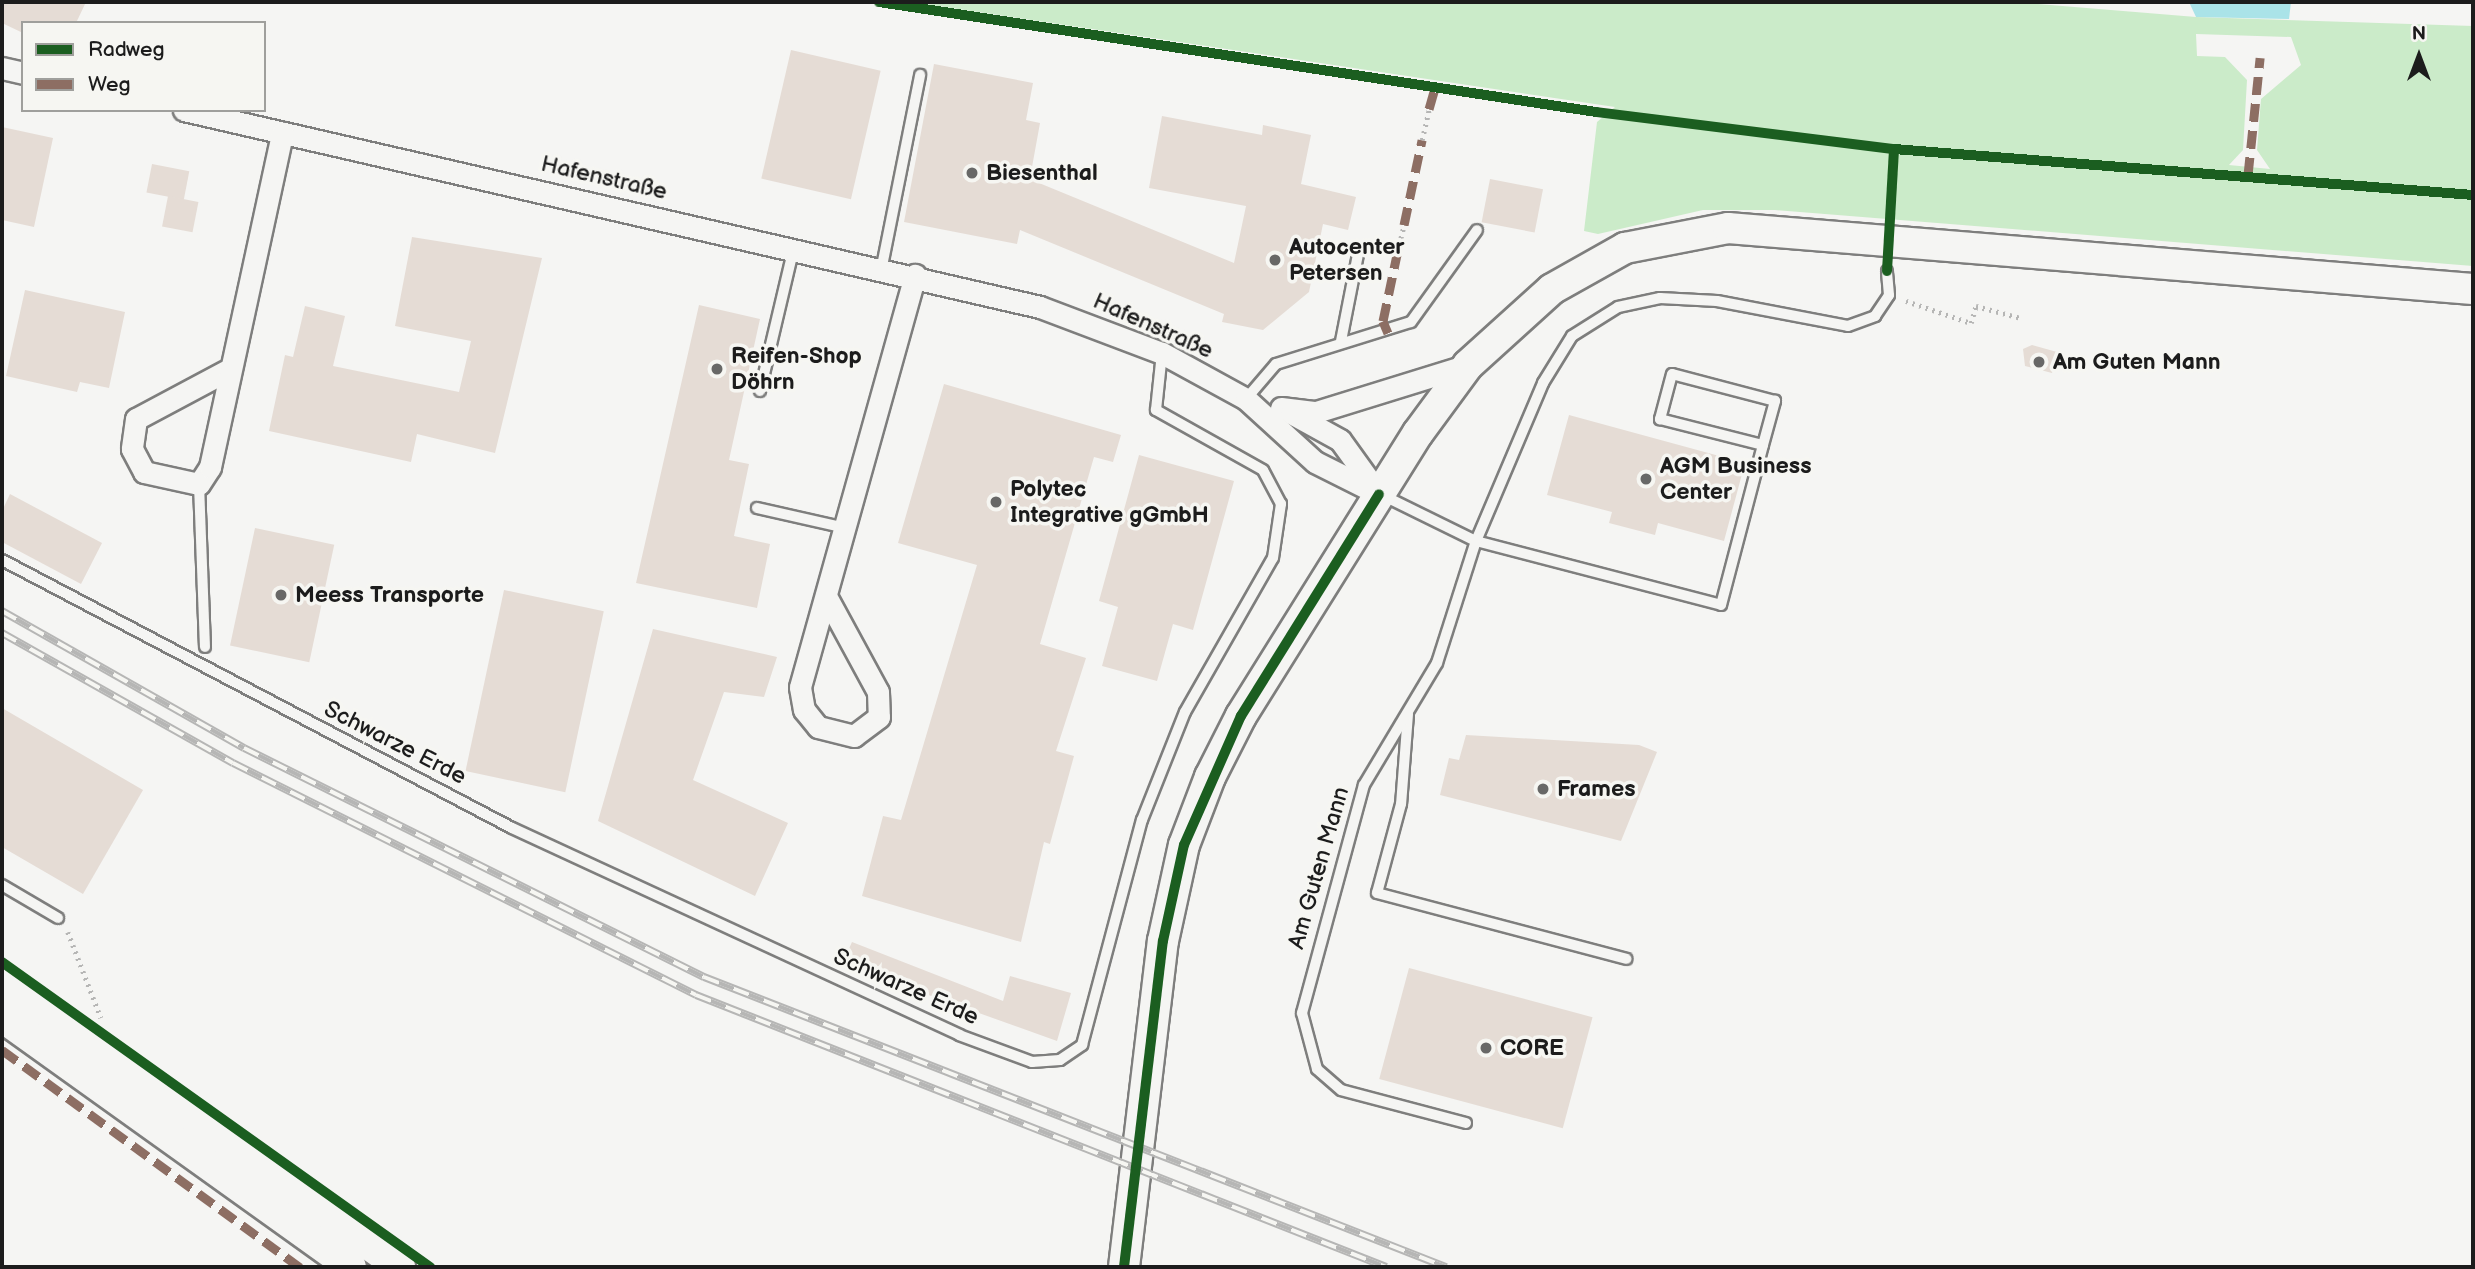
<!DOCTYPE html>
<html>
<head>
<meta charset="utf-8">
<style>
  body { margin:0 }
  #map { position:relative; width:2475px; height:1269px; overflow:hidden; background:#f5f5f3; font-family:"Balsamiq Sans",sans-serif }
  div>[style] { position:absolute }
  .green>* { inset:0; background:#cbebc9 }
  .water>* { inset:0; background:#aae3e8 }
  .building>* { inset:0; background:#e5dcd5; transform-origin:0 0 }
  .path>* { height:4.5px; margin-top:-2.25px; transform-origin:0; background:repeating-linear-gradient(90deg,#b6b6b5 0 2px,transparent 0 7px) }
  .roads { filter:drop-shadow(2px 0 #7e7e7d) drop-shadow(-2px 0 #7e7e7d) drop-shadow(0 2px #7e7e7d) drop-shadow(0 -2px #7e7e7d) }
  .lane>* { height:10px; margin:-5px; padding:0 5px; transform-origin:5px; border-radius:5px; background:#f5f5f3 }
  .street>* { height:21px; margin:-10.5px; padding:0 10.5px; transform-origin:10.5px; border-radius:10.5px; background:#f5f5f3 }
  .secondary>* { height:30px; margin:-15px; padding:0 15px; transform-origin:15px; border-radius:15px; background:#f5f5f3 }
  .rail>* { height:8px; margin-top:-4px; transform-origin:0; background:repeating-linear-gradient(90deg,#f6f6f2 0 16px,#b6b6b5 0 32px); box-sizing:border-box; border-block:2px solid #b6b6b5 }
  .quiet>* { height:9px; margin-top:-4.5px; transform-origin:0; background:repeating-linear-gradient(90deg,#8d6e63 0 18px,transparent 0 27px) }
  .cycleway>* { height:10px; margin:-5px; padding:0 5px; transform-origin:5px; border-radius:5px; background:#1b5e20 }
  .dots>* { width:19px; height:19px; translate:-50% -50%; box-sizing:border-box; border:4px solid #f6f6f2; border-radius:50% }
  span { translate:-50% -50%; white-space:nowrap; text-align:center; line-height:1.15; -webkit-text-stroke:7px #f6f6f2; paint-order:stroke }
  .poi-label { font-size:23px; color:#1c1c1c; font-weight:700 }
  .left { translate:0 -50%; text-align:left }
  .street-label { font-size:23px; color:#1c1c1c }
  .frame { position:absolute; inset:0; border:4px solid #1c1c1c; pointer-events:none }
  .legend { position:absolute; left:21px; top:21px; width:245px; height:91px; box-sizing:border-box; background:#f6f6f2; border:2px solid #9f9f9c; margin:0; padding:9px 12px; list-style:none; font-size:21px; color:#1c1c1c }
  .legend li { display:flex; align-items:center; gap:14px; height:35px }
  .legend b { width:35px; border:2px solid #9f9f9c }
  .north { position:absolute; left:2384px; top:21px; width:70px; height:70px; -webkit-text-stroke:5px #f6f6f2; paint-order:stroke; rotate:0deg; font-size:19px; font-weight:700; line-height:28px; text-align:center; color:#1c1c1c }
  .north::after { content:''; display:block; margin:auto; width:24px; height:32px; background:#1c1c1c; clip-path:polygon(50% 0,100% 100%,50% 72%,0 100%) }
</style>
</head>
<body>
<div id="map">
  <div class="green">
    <div style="clip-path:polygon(evenodd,911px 2px,2014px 2px,2196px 17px,2473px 26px,2473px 266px,1775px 210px,1703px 210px,1598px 234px,1584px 231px,1597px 122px,1615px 107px,911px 2px,2196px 34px,2291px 37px,2301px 65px,2261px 99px,2257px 150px,2270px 169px,2229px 165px,2243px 150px,2247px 80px,2225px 57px,2197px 56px,2196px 34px)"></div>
  </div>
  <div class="water">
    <div style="clip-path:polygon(2189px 2px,2291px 2px,2289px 19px,2196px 17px)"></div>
  </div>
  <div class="building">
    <div style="clip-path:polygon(2px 2px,86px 2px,76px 23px,23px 23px,23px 33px,2px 23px)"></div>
    <div style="left:791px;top:50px;width:92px;height:132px;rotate:13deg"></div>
    <div style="clip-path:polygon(934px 64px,1033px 83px,1026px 120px,1040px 123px,1032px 167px,1025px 165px,1022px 176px,1234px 263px,1246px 206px,1149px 188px,1162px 116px,1262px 135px,1263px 125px,1311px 135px,1301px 184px,1356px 197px,1348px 230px,1323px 224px,1309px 292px,1263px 330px,1222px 322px,1224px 314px,1020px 230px,1017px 244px,904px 222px)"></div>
    <div style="clip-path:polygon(2px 127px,53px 138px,34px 227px,2px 220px)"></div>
    <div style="left:152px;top:164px;width:38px;height:29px;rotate:11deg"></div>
    <div style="left:1490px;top:179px;width:54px;height:44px;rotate:11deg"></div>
    <div style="left:168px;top:196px;width:31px;height:31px;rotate:11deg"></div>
    <div style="clip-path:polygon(412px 237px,542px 258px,495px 453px,417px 434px,411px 462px,269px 431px,285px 355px,293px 357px,305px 306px,345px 316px,333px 366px,459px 392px,471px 341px,395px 326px)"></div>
    <div style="clip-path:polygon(25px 290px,125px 312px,109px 388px,80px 382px,77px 392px,6px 376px)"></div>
    <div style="clip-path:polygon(699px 305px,760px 319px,729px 460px,749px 464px,734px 536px,770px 544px,757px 608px,636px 583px)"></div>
    <div style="clip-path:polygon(2032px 345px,2057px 352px,2052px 373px,2025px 366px,2023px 349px)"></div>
    <div style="clip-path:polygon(944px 384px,1121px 435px,1113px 462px,1094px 457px,1040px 644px,1086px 658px,1056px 751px,1074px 756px,1050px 844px,1044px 842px,1021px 942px,862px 896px,883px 816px,901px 820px,977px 565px,898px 543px)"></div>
    <div style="clip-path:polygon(1569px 415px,1745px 463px,1724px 541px,1658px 523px,1655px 535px,1609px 523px,1612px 512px,1547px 495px)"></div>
    <div style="clip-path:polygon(1139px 455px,1234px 481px,1193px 630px,1173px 624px,1157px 681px,1102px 666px,1118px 607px,1099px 601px)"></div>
    <div style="clip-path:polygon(10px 494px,102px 543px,81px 584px,2px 542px,2px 511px)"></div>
    <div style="left:255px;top:528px;width:81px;height:120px;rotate:12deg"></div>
    <div style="left:504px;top:590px;width:102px;height:185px;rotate:12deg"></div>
    <div style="clip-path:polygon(653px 629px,777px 657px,764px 697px,724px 692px,693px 780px,788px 823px,755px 896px,598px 821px)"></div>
    <div style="clip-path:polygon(2px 708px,143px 790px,83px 894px,2px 847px)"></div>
    <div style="clip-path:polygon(1466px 735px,1639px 745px,1657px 752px,1621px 841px,1440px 795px,1449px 758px,1459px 760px)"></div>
    <div style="clip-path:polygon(852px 942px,1003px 1001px,1010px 976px,1071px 993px,1057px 1041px,842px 964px)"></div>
    <div style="left:1409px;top:968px;width:190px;height:115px;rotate:15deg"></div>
  </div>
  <div class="path">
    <div style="left:1422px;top:140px;width:32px;rotate:-77deg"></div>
    <div style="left:1399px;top:245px;width:21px;rotate:-76deg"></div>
    <div style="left:1906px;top:301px;width:69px;rotate:18.7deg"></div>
    <div style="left:1971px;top:323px;width:18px;rotate:-74deg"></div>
    <div style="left:1976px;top:306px;width:47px;rotate:14.9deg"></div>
    <div style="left:68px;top:932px;width:92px;rotate:69deg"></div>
  </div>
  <div class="roads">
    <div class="lane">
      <div style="left:882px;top:266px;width:195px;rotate:-78.7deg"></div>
      <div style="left:1341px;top:341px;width:94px;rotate:-78.9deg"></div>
      <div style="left:760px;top:391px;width:148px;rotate:-76.7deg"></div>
      <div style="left:1246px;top:399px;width:46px;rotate:-49.4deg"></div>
      <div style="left:1276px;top:364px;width:141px;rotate:-17.3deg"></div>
      <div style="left:1411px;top:322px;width:113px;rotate:-54.3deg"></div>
      <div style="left:199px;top:484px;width:163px;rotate:87.9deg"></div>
      <div style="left:1382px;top:495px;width:105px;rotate:26.1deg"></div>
      <div style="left:1476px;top:541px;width:253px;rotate:14.6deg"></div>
      <div style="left:1721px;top:605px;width:165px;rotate:-75.3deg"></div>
      <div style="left:1763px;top:445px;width:46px;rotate:-74.7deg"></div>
      <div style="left:1775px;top:401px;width:106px;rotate:-165.3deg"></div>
      <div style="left:1672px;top:374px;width:47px;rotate:104.9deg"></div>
      <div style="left:1660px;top:419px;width:106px;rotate:14.2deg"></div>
      <div style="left:757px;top:508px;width:91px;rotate:12.7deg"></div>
      <div style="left:2px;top:560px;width:576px;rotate:27.72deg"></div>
      <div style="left:512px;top:828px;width:493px;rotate:24.8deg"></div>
      <div style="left:959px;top:1035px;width:78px;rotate:20.3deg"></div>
      <div style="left:1032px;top:1062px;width:28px;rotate:-4deg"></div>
      <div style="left:1060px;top:1060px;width:27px;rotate:-34deg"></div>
      <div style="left:1082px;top:1045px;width:233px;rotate:-75.1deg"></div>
      <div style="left:1142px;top:820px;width:116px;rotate:-68.3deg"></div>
      <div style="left:1185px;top:712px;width:177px;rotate:-60.3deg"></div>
      <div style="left:1273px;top:558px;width:55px;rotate:-81.6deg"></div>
      <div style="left:1281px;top:504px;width:38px;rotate:-118deg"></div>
      <div style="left:1263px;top:470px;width:123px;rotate:-150.7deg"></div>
      <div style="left:1156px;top:410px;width:57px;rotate:-84deg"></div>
      <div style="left:1408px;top:714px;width:90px;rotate:94.4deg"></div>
      <div style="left:1401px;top:804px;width:92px;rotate:105.1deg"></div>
      <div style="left:1377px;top:893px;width:258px;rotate:14.8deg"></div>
      <div style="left:2px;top:885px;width:65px;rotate:30.5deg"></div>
      <div style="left:1466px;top:1123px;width:129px;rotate:-165.2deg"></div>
      <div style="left:1341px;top:1090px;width:32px;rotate:-139deg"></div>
      <div style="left:1317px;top:1069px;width:58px;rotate:-105deg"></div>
      <div style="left:1302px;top:1013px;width:236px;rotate:-74.8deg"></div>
      <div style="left:1364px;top:785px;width:142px;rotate:-59.1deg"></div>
      <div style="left:1437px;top:663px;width:128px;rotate:-72.3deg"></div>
      <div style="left:1476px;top:541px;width:172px;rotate:-67deg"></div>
      <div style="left:1543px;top:383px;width:55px;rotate:-58.3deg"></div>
      <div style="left:1572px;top:336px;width:54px;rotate:-32.2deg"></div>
      <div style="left:1618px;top:307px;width:43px;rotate:-12.1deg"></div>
      <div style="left:1660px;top:298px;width:57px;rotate:3deg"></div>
      <div style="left:1717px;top:301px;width:133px;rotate:10.8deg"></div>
      <div style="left:1848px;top:326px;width:29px;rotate:-20deg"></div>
      <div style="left:1875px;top:316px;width:25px;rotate:-56deg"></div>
      <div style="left:1889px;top:295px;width:24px;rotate:-95deg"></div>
    </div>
    <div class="street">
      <div style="left:2px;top:68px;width:22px;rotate:13deg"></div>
      <div style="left:184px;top:110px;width:878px;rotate:12.96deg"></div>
      <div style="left:1040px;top:307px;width:130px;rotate:20.7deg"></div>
      <div style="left:1162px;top:353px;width:96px;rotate:28.7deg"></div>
      <div style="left:1246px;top:399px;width:93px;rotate:42.4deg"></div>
      <div style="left:1315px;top:462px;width:72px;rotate:26.6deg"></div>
      <div style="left:226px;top:371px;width:102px;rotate:151.9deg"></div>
      <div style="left:136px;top:419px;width:30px;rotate:98deg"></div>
      <div style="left:132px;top:449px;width:26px;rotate:62deg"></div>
      <div style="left:144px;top:472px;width:56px;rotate:12.3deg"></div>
      <div style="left:199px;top:484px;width:20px;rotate:-57deg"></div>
      <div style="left:210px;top:467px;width:342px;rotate:-77.8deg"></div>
      <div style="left:1281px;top:408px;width:35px;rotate:7deg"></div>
      <div style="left:1316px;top:412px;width:159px;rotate:-17.2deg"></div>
      <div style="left:1291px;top:413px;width:56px;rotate:28.9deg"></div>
      <div style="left:1340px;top:440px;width:67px;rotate:54.2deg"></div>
      <div style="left:827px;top:598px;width:107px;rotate:61.5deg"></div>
      <div style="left:878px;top:692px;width:25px;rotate:88deg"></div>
      <div style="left:879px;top:717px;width:31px;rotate:143deg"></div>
      <div style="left:854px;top:736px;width:37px;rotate:-166deg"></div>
      <div style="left:818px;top:727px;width:22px;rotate:-129deg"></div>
      <div style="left:804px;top:710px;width:23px;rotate:-100deg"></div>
      <div style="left:800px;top:687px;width:428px;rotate:-74.4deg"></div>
    </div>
    <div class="secondary">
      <div style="left:2px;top:983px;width:489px;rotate:35.5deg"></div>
      <div style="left:2px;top:1017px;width:429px;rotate:35.6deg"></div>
      <div style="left:1124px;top:1267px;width:328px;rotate:-83.2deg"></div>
      <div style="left:1163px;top:941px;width:98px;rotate:-77.7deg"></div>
      <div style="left:1184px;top:845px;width:73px;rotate:-69.1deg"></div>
      <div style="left:1210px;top:777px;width:68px;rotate:-63.1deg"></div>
      <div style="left:1241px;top:716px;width:334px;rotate:-58deg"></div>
      <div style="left:1418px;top:433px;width:84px;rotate:-53.7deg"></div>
      <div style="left:1468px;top:365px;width:113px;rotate:-42.1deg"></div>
      <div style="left:1552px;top:289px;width:84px;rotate:-29.3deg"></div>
      <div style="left:1625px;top:248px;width:105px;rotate:-11deg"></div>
      <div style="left:1728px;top:228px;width:747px;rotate:4.68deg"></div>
    </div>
  </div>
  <div class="rail">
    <div style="left:2px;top:611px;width:278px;rotate:29.5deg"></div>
    <div style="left:244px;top:748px;width:514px;rotate:26.47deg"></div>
    <div style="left:704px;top:977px;width:797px;rotate:21.35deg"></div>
    <div style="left:2px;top:633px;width:265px;rotate:29.4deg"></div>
    <div style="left:233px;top:763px;width:518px;rotate:26.61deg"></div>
    <div style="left:696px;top:995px;width:742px;rotate:21.51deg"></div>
  </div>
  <div class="quiet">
    <div style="left:1429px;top:109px;width:22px;rotate:-74deg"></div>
    <div style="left:2248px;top:175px;width:118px;rotate:-84.1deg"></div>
    <div style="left:1404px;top:225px;width:87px;rotate:-78deg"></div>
    <div style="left:1388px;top:333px;width:13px;rotate:-113deg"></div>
    <div style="left:1383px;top:321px;width:78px;rotate:-78.1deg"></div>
    <div style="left:2px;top:1050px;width:369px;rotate:36.1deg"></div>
  </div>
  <div class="cycleway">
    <div style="left:879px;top:2px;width:725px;rotate:8.72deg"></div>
    <div style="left:1596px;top:112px;width:300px;rotate:7.1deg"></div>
    <div style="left:1894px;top:149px;width:581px;rotate:4.54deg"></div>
    <div style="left:1887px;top:271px;width:122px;rotate:-86.7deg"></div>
    <div style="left:2px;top:962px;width:526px;rotate:35.47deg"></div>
    <div style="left:1124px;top:1267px;width:328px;rotate:-83.2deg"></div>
    <div style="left:1163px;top:941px;width:98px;rotate:-77.7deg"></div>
    <div style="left:1184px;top:845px;width:141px;rotate:-66.2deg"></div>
    <div style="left:1241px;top:716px;width:261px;rotate:-58.1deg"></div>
  </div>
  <div class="dots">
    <div style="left:972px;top:173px;background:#686867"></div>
    <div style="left:1275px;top:260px;background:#686867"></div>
    <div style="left:2039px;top:362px;background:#686867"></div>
    <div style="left:717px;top:369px;background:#686867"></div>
    <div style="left:1646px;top:479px;background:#686867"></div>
    <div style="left:996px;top:502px;background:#686867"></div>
    <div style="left:281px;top:595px;background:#686867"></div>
    <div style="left:1543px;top:789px;background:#686867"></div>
    <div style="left:1486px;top:1048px;background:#686867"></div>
  </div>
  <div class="poi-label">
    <span class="left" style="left:986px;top:173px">Biesenthal</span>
    <span class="left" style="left:1289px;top:260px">Autocenter<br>Petersen</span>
    <span class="left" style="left:731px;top:369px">Reifen-Shop<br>Döhrn</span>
    <span class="left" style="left:2053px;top:362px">Am Guten Mann</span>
    <span class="left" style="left:1660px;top:479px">AGM Business<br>Center</span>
    <span class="left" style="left:1010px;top:502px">Polytec<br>Integrative gGmbH</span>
    <span class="left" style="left:295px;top:595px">Meess Transporte</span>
    <span class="left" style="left:1557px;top:789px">Frames</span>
    <span class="left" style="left:1500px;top:1048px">CORE</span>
  </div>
  <div class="street-label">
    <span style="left:604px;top:178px;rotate:13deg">Hafenstraße</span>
    <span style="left:1153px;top:326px;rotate:24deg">Hafenstraße</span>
    <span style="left:395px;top:743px;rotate:27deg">Schwarze Erde</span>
    <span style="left:1319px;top:868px;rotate:-74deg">Am Guten Mann</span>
    <span style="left:906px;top:987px;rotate:24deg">Schwarze Erde</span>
  </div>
  <div class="frame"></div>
  <ul class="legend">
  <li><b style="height:9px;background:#1b5e20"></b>Radweg</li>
  <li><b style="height:9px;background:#8d6e63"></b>Weg</li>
  </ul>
  <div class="north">N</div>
</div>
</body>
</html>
